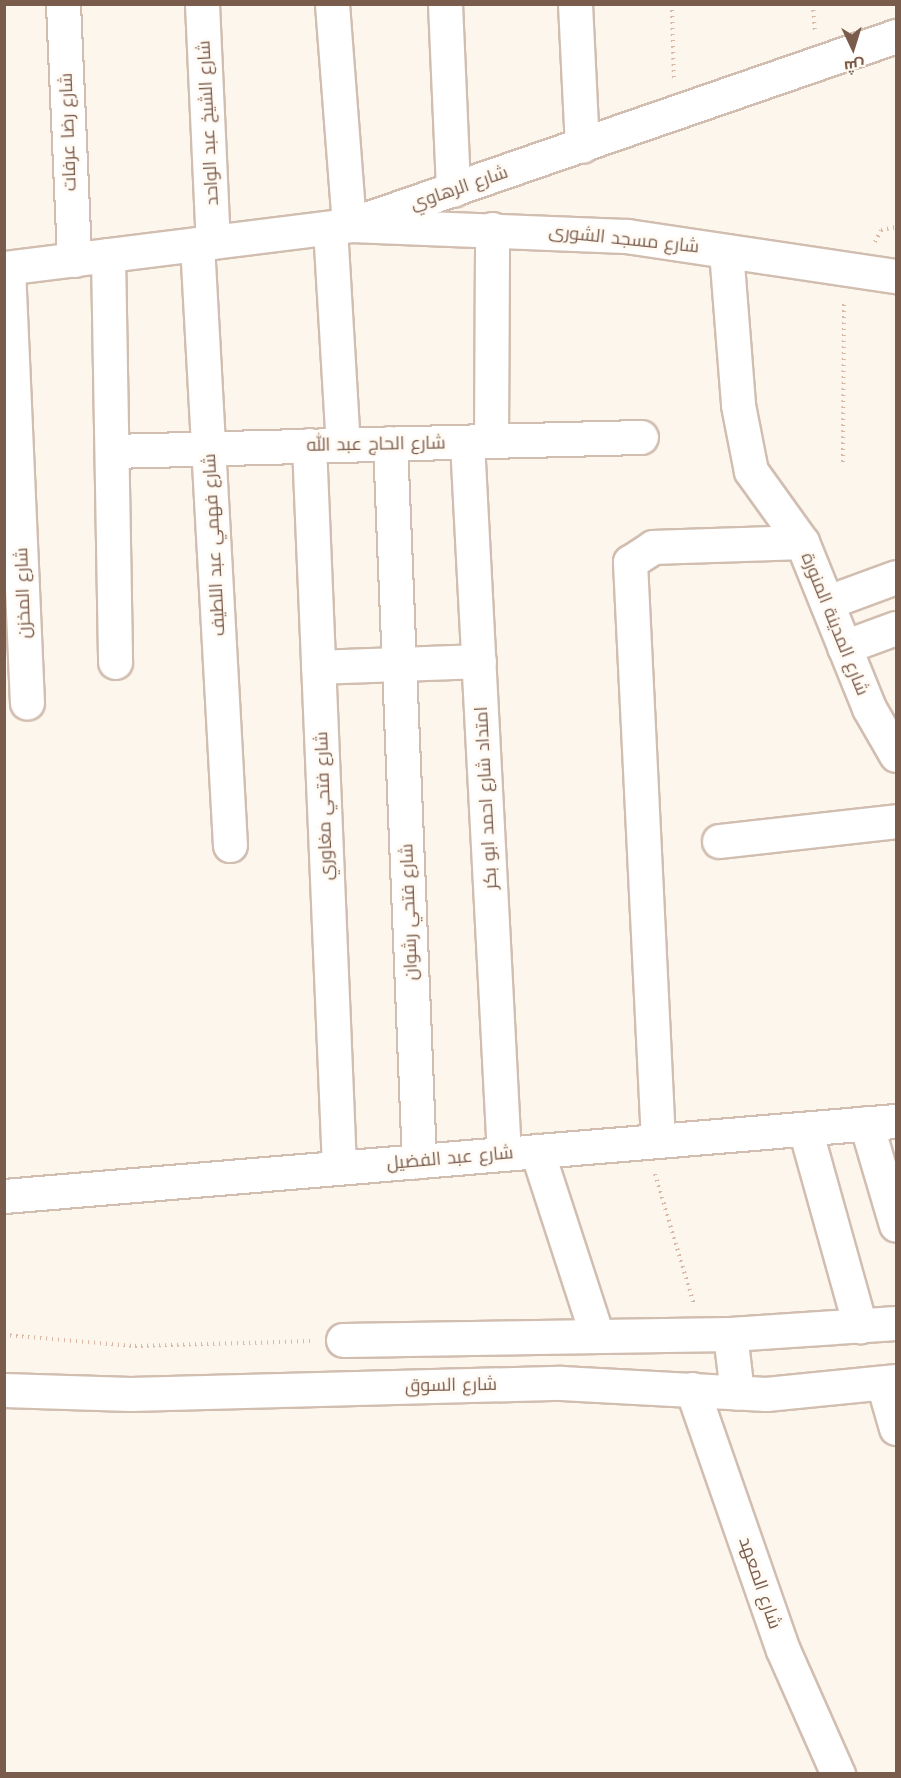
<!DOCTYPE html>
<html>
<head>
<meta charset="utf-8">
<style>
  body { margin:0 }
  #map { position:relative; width:901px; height:1778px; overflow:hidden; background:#fdf6ec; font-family:"Work Sans",Cairo,sans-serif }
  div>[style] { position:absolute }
  .path>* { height:4px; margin-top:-2px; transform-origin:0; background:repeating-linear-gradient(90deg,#d9b8a5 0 1.5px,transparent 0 6px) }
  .roads { filter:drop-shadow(2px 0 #d1beb0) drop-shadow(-2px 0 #d1beb0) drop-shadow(0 2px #d1beb0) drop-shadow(0 -2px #d1beb0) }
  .minor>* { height:33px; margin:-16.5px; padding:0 16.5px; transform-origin:16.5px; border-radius:16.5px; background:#fff }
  span { translate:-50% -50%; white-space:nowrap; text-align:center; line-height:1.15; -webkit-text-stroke:5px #fffaf3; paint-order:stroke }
  .street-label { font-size:18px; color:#7a5c4d }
  .frame { position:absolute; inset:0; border:6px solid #7a5c4d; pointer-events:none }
  .north { position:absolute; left:823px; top:18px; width:60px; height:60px; -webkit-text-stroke:4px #fffaf3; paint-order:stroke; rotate:176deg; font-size:16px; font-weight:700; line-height:24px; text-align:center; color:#7a5c4d }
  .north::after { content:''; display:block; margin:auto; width:21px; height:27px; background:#7a5c4d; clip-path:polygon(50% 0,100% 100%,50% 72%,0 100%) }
</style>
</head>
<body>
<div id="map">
  <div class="path">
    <div style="left:672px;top:4px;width:75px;rotate:88.5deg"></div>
    <div style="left:813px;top:4px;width:26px;rotate:86deg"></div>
    <div style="left:875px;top:242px;width:13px;rotate:-63deg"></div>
    <div style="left:881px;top:230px;width:15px;rotate:-11deg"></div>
    <div style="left:843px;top:462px;width:162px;rotate:-89.6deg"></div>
    <div style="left:655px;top:1174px;width:137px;rotate:73.4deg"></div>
    <div style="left:4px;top:1335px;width:131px;rotate:4.8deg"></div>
    <div style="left:135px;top:1346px;width:177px;rotate:-1.6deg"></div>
  </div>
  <div class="roads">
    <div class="minor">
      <div style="left:63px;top:4px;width:256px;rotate:87.5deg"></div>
      <div style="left:202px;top:4px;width:238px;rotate:87.4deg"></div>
      <div style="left:332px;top:4px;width:222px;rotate:85.6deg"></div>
      <div style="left:349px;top:225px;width:278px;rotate:2.3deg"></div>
      <div style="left:627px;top:236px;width:272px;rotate:8.5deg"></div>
      <div style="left:445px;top:4px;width:186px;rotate:87.5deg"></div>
      <div style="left:575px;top:4px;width:142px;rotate:87.2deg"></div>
      <div style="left:330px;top:228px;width:217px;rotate:86.6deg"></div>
      <div style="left:197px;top:244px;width:602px;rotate:86.86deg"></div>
      <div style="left:726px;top:251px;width:154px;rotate:85.5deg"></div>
      <div style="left:738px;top:405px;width:67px;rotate:78.9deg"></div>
      <div style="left:751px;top:471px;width:87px;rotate:54.3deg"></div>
      <div style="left:802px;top:542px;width:179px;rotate:68deg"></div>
      <div style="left:869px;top:708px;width:54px;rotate:60.1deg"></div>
      <div style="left:108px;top:255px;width:407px;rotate:89deg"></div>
      <div style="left:4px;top:268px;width:348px;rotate:-7.1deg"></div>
      <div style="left:349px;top:225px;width:579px;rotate:-19.06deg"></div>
      <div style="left:8px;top:268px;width:435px;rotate:87.5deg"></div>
      <div style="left:491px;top:441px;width:212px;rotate:-89.7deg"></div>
      <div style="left:467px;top:442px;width:713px;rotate:87.03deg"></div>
      <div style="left:390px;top:443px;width:719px;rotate:87.69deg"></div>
      <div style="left:309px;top:445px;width:723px;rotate:87.62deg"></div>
      <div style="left:112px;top:451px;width:529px;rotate:-1.52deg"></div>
      <div style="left:828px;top:602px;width:72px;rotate:-20.2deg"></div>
      <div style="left:844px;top:647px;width:55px;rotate:-20.1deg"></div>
      <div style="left:318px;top:667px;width:161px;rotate:-2.1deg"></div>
      <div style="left:719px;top:841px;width:178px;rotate:-6.4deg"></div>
      <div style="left:866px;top:1123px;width:106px;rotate:73.6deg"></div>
      <div style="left:805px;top:1129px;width:205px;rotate:74.4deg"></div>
      <div style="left:658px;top:1141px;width:580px;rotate:-92.77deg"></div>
      <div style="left:630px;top:562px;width:27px;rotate:-33deg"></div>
      <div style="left:653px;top:547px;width:149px;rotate:-1.9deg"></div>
      <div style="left:537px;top:1151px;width:194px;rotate:72deg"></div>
      <div style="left:4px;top:1196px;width:895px;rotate:-4.81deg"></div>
      <div style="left:730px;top:1334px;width:59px;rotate:83.2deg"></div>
      <div style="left:343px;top:1340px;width:387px;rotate:-0.9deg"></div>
      <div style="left:730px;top:1334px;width:166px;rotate:-3.8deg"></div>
      <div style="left:883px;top:1383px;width:47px;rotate:73.9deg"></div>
      <div style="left:692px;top:1389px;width:276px;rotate:70.8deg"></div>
      <div style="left:783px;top:1650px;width:136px;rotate:66.1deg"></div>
      <div style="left:4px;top:1390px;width:126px;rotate:1.8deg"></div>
      <div style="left:130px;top:1394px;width:431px;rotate:-1.5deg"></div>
      <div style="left:561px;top:1383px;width:205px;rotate:3.1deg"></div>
      <div style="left:766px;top:1394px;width:131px;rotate:-5.7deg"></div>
    </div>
  </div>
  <div class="street-label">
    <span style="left:208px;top:123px;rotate:-93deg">شارع الشيخ عبد الواحد</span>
    <span style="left:68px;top:132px;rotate:-92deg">شارع رضا عرفات</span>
    <span style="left:459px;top:188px;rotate:-19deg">شارع الرهاوي</span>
    <span style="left:624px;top:239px;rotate:6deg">شارع مسجد الشورى</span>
    <span style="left:376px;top:444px;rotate:-1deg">شارع الحاج عبد الله</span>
    <span style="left:214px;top:545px;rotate:-93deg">شارع فهمي عبد اللطيف</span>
    <span style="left:23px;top:593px;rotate:-92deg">شارع المخزن</span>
    <span style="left:835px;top:624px;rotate:68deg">شارع المدينة المنورة</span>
    <span style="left:486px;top:798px;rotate:-93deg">امتداد شارع احمد ابو بكر</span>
    <span style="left:324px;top:806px;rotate:-92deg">شارع فتحي مغاوري</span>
    <span style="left:409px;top:912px;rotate:-92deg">شارع فتحي رشوان</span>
    <span style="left:450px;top:1158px;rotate:-5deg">شارع عبد الفضيل</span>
    <span style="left:451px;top:1385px;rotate:-1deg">شارع السوق</span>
    <span style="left:760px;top:1583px;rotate:71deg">شارع المعهد</span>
  </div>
  <div class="frame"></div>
  <div class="north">ش</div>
</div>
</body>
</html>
